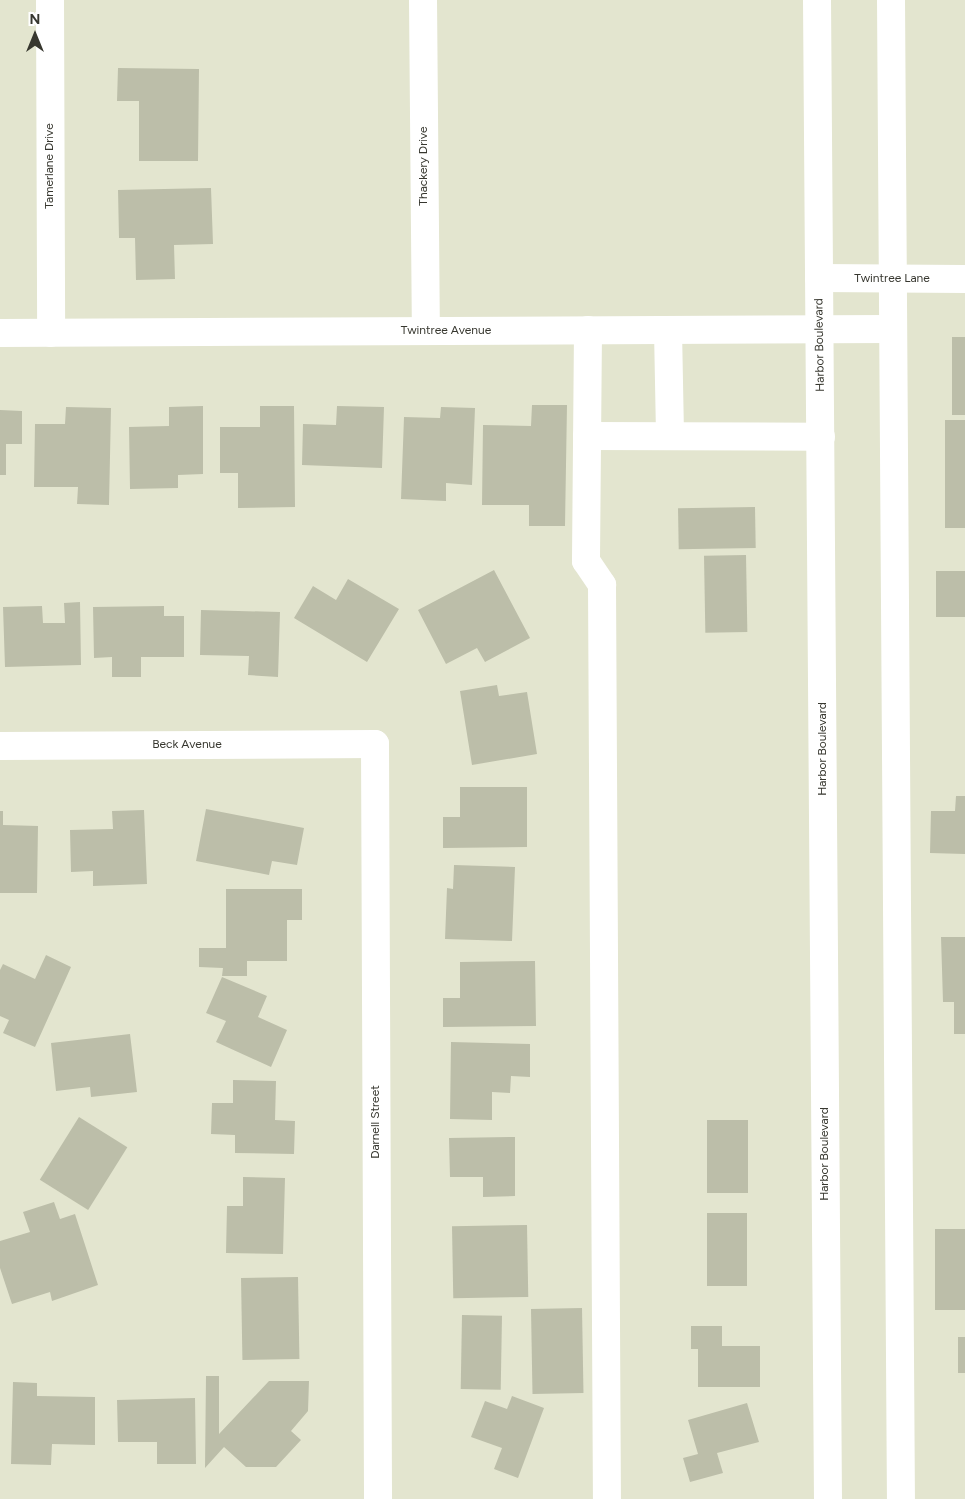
<!DOCTYPE html>
<html>
<head>
<meta charset="utf-8">
<style>
  body { margin:0 }
  #map { position:relative; width:965px; height:1499px; overflow:hidden; background:#e3e5cf; font-family:Figtree,sans-serif }
  div>[style] { position:absolute }
  .building>* { inset:0; background:#bcbea9; transform-origin:0 0 }
  .minor>* { height:28px; margin:-14px; padding:0 14px; transform-origin:14px; border-radius:14px; background:#fff }
  .major>* { height:28px; margin:-14px; padding:0 14px; transform-origin:14px; border-radius:14px; background:#fff }
  span { translate:-50% -50%; white-space:nowrap; text-align:center; line-height:1.15; -webkit-text-stroke:4px #fff; paint-order:stroke }
  .street-label { font-size:12px; color:#37372f }
  .north { position:absolute; left:10px; top:10px; width:50px; height:50px; -webkit-text-stroke:4px #fff; paint-order:stroke; rotate:0deg; font-size:14px; font-weight:700; line-height:20px; text-align:center; color:#37372f }
  .north::after { content:''; display:block; margin:auto; width:18px; height:22px; background:#37372f; clip-path:polygon(50% 0,100% 100%,50% 72%,0 100%) }
</style>
</head>
<body>
<div id="map">
  <div class="building">
    <div style="clip-path:polygon(118px 68px,199px 69px,198px 161px,139px 161px,139px 101px,117px 101px)"></div>
    <div style="clip-path:polygon(211px 188px,213px 244px,174px 245px,175px 279px,136px 280px,135px 238px,119px 238px,118px 190px)"></div>
    <div style="left:952px;top:337px;width:13px;height:78px"></div>
    <div style="clip-path:polygon(532px 405px,567px 405px,565px 526px,529px 526px,529px 505px,482px 505px,483px 425px,531px 426px)"></div>
    <div style="clip-path:polygon(203px 406px,203px 474px,178px 475px,178px 488px,130px 489px,129px 427px,169px 426px,169px 407px)"></div>
    <div style="clip-path:polygon(260px 406px,294px 406px,295px 507px,238px 508px,238px 473px,220px 473px,220px 427px,260px 427px)"></div>
    <div style="clip-path:polygon(337px 406px,384px 407px,382px 468px,302px 465px,303px 424px,336px 425px)"></div>
    <div style="clip-path:polygon(66px 407px,111px 408px,109px 505px,77px 504px,78px 487px,34px 487px,35px 424px,65px 424px)"></div>
    <div style="clip-path:polygon(441px 407px,475px 408px,472px 485px,446px 483px,446px 501px,401px 499px,404px 417px,440px 418px)"></div>
    <div style="clip-path:polygon(0 410px,22px 411px,22px 444px,6px 444px,6px 475px,0 475px)"></div>
    <div style="left:945px;top:420px;width:20px;height:108px"></div>
    <div style="left:755px;top:507px;width:41px;height:77px;rotate:89deg"></div>
    <div style="left:746px;top:555px;width:77px;height:42px;rotate:89deg"></div>
    <div style="clip-path:polygon(494px 570px,530px 638px,485px 662px,477px 648px,446px 664px,418px 610px)"></div>
    <div style="left:936px;top:571px;width:29px;height:46px"></div>
    <div style="clip-path:polygon(348px 579px,399px 609px,367px 662px,294px 618px,313px 586px,336px 600px)"></div>
    <div style="clip-path:polygon(80px 602px,81px 665px,5px 667px,3px 607px,42px 606px,43px 623px,65px 623px,64px 603px)"></div>
    <div style="clip-path:polygon(164px 606px,164px 616px,184px 616px,184px 657px,141px 657px,141px 677px,112px 677px,112px 657px,94px 658px,93px 607px)"></div>
    <div style="clip-path:polygon(201px 610px,280px 612px,278px 677px,248px 675px,249px 656px,200px 655px)"></div>
    <div style="clip-path:polygon(497px 685px,499px 696px,527px 692px,537px 754px,472px 765px,460px 691px)"></div>
    <div style="clip-path:polygon(460px 787px,527px 787px,527px 847px,443px 848px,443px 817px,460px 817px)"></div>
    <div style="clip-path:polygon(956px 796px,965px 796px,965px 854px,930px 853px,931px 811px,955px 811px)"></div>
    <div style="clip-path:polygon(206px 809px,304px 828px,297px 865px,272px 861px,269px 875px,196px 861px)"></div>
    <div style="clip-path:polygon(144px 810px,147px 884px,93px 886px,93px 871px,71px 872px,70px 830px,113px 829px,112px 811px)"></div>
    <div style="clip-path:polygon(0 811px,3px 811px,3px 825px,38px 826px,37px 893px,0 893px)"></div>
    <div style="clip-path:polygon(454px 865px,515px 867px,512px 941px,445px 939px,447px 888px,453px 889px)"></div>
    <div style="clip-path:polygon(226px 889px,302px 889px,302px 920px,287px 920px,287px 961px,247px 961px,247px 976px,222px 976px,223px 968px,199px 967px,199px 948px,226px 948px)"></div>
    <div style="clip-path:polygon(941px 937px,965px 937px,965px 1034px,954px 1034px,954px 1002px,943px 1002px)"></div>
    <div style="clip-path:polygon(46px 955px,71px 967px,35px 1047px,3px 1033px,9px 1020px,0 1016px,0 970px,3px 964px,35px 979px)"></div>
    <div style="clip-path:polygon(535px 961px,536px 1026px,443px 1027px,443px 998px,460px 998px,460px 962px)"></div>
    <div style="clip-path:polygon(222px 977px,267px 996px,258px 1017px,287px 1030px,271px 1067px,216px 1042px,226px 1021px,206px 1013px)"></div>
    <div style="clip-path:polygon(130px 1034px,137px 1092px,91px 1097px,90px 1087px,56px 1091px,51px 1043px)"></div>
    <div style="clip-path:polygon(451px 1042px,530px 1044px,530px 1077px,511px 1076px,510px 1093px,492px 1092px,492px 1120px,450px 1119px)"></div>
    <div style="clip-path:polygon(233px 1080px,276px 1081px,275px 1120px,295px 1121px,294px 1154px,235px 1153px,235px 1135px,211px 1134px,212px 1103px,233px 1103px)"></div>
    <div style="left:79px;top:1117px;width:57px;height:74px;rotate:32deg"></div>
    <div style="left:707px;top:1120px;width:41px;height:73px"></div>
    <div style="clip-path:polygon(515px 1137px,515px 1196px,483px 1197px,483px 1177px,450px 1177px,449px 1138px)"></div>
    <div style="clip-path:polygon(243px 1177px,285px 1178px,283px 1254px,226px 1253px,227px 1206px,243px 1206px)"></div>
    <div style="clip-path:polygon(54px 1202px,60px 1219px,75px 1214px,98px 1285px,52px 1301px,50px 1292px,12px 1304px,0 1268px,0 1241px,30px 1232px,23px 1212px)"></div>
    <div style="left:747px;top:1213px;width:73px;height:40px;rotate:90deg"></div>
    <div style="left:527px;top:1225px;width:72px;height:75px;rotate:89deg"></div>
    <div style="left:935px;top:1229px;width:30px;height:81px"></div>
    <div style="left:298px;top:1277px;width:82px;height:57px;rotate:89deg"></div>
    <div style="left:582px;top:1308px;width:85px;height:51px;rotate:89deg"></div>
    <div style="left:462px;top:1315px;width:40px;height:74px;rotate:1deg"></div>
    <div style="clip-path:polygon(691px 1326px,722px 1326px,722px 1346px,760px 1346px,760px 1387px,698px 1387px,698px 1349px,691px 1349px)"></div>
    <div style="left:958px;top:1337px;width:7px;height:36px"></div>
    <div style="clip-path:polygon(206px 1376px,219px 1376px,219px 1434px,269px 1381px,309px 1381px,308px 1411px,291px 1431px,301px 1440px,276px 1467px,246px 1467px,224px 1447px,205px 1468px)"></div>
    <div style="clip-path:polygon(13px 1382px,37px 1383px,37px 1396px,95px 1397px,95px 1445px,52px 1444px,51px 1465px,11px 1464px)"></div>
    <div style="clip-path:polygon(512px 1396px,544px 1408px,518px 1478px,494px 1469px,502px 1448px,471px 1437px,485px 1401px,507px 1409px)"></div>
    <div style="clip-path:polygon(195px 1398px,196px 1464px,157px 1464px,157px 1442px,118px 1442px,117px 1400px)"></div>
    <div style="clip-path:polygon(747px 1403px,759px 1442px,717px 1453px,723px 1473px,690px 1482px,683px 1458px,698px 1454px,688px 1420px)"></div>
  </div>
  <div class="minor">
    <div style="left:50px;top:0;width:333px;rotate:89.8deg"></div>
    <div style="left:423px;top:0;width:331px;rotate:89.5deg"></div>
    <div style="left:819px;top:278px;width:146px;rotate:0.4deg"></div>
    <div style="left:588px;top:330px;width:231px;rotate:90.5deg"></div>
    <div style="left:586px;top:561px;width:29px;rotate:56deg"></div>
    <div style="left:602px;top:585px;width:914px;rotate:89.69deg"></div>
    <div style="left:668px;top:330px;width:106px;rotate:88.9deg"></div>
    <div style="left:0;top:333px;width:891px;rotate:-0.26deg"></div>
    <div style="left:587px;top:436px;width:234px;rotate:0.2deg"></div>
    <div style="left:0;top:746px;width:375px;rotate:-0.3deg"></div>
    <div style="left:375px;top:744px;width:755px;rotate:89.77deg"></div>
  </div>
  <div class="major">
    <div style="left:817px;top:0;width:1499px;rotate:89.58deg"></div>
    <div style="left:891px;top:0;width:1499px;rotate:89.62deg"></div>
  </div>
  <div class="street-label">
    <span style="left:50px;top:166px;rotate:-90deg">Tamerlane Drive</span>
    <span style="left:424px;top:166px;rotate:-90deg">Thackery Drive</span>
    <span style="left:892px;top:279px">Twintree Lane</span>
    <span style="left:446px;top:331px">Twintree Avenue</span>
    <span style="left:820px;top:345px;rotate:-91deg">Harbor Boulevard</span>
    <span style="left:187px;top:745px">Beck Avenue</span>
    <span style="left:823px;top:749px;rotate:-90deg">Harbor Boulevard</span>
    <span style="left:376px;top:1122px;rotate:-90deg">Darnell Street</span>
    <span style="left:825px;top:1154px;rotate:-90deg">Harbor Boulevard</span>
  </div>
  <div class="north">N</div>
</div>
</body>
</html>
